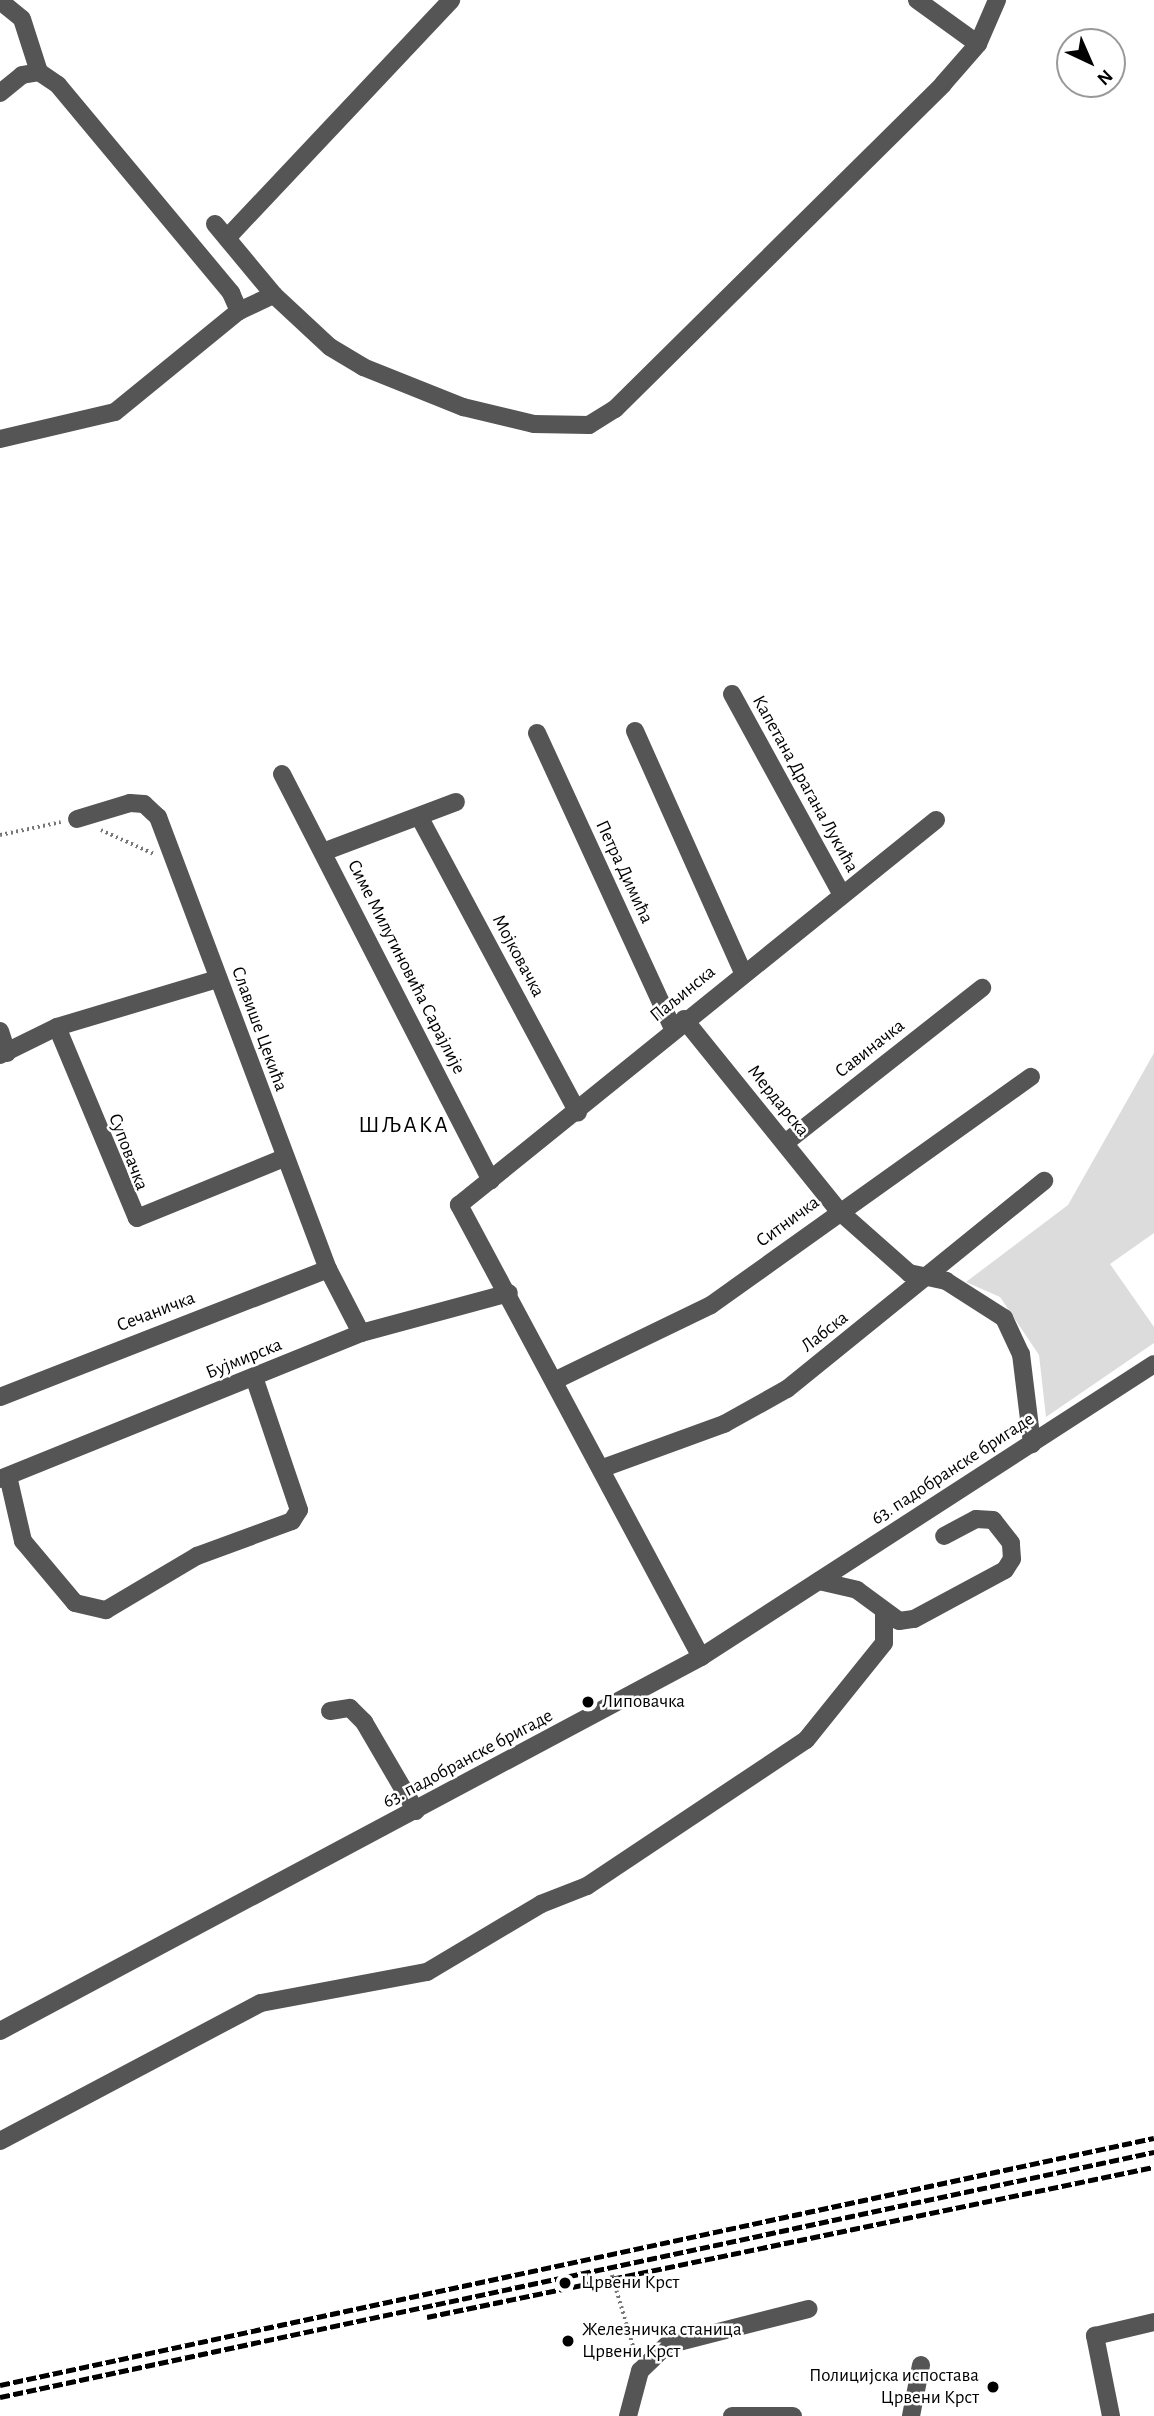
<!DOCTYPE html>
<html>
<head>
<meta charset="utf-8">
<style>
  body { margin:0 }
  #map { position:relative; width:1154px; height:2416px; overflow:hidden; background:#fff; font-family:"Alegreya Sans",sans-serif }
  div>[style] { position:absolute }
  .green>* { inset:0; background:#dcdcdc }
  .path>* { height:3.5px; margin-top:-1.75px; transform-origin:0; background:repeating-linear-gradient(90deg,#777 0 2px,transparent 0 5.5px) }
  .minor>* { height:18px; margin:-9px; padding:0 9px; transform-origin:9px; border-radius:9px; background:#555 }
  .rail>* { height:5px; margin-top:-2.5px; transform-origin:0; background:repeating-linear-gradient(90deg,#000 0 10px,transparent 0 13.5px) }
  .dots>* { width:19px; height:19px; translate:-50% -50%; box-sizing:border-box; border:4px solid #fff; border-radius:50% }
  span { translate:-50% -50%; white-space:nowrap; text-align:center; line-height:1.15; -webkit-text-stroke:5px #fff; paint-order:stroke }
  .street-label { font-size:19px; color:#000 }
  .poi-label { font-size:19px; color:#000 }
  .left { translate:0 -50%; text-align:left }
  .right { translate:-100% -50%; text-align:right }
  .quarter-label { font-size:23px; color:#000; letter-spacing:2px }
  .north { position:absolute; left:1056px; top:28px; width:70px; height:70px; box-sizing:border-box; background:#fff; border:2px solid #999; border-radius:50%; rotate:136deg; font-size:19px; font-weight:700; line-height:28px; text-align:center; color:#000 }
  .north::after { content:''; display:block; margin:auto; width:24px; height:32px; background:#000; clip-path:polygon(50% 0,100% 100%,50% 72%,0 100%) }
</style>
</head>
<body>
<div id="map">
  <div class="green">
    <div style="clip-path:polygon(1154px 1053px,1154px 1233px,1110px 1264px,1154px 1327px,1154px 1343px,1046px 1417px,1039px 1355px,1000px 1297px,966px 1282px,1068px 1205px)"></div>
  </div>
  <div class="path">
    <div style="left:101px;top:830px;width:58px;rotate:24.4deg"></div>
    <div style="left:0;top:835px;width:62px;rotate:-12deg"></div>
    <div style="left:612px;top:2275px;width:80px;rotate:73.4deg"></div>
  </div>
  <div class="minor">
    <div style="left:917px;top:0;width:75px;rotate:35.8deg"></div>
    <div style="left:0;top:1px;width:28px;rotate:39deg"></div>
    <div style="left:22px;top:19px;width:56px;rotate:72.2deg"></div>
    <div style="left:0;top:93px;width:28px;rotate:-39deg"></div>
    <div style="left:22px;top:75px;width:17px;rotate:-10deg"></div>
    <div style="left:39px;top:72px;width:23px;rotate:34deg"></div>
    <div style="left:58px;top:85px;width:271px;rotate:50.2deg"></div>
    <div style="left:231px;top:293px;width:20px;rotate:66deg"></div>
    <div style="left:215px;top:224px;width:92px;rotate:50.3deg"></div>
    <div style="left:274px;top:295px;width:76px;rotate:42.9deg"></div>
    <div style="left:330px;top:347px;width:39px;rotate:31deg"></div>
    <div style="left:363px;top:367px;width:108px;rotate:21.8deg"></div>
    <div style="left:463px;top:407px;width:73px;rotate:13.5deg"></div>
    <div style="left:534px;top:424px;width:55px;rotate:1deg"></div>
    <div style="left:589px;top:425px;width:31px;rotate:-32deg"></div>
    <div style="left:615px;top:409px;width:462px;rotate:-44.7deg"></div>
    <div style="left:943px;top:84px;width:53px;rotate:-48.8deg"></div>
    <div style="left:978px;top:44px;width:48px;rotate:-66.6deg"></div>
    <div style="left:227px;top:238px;width:327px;rotate:-46.7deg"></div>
    <div style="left:0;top:439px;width:118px;rotate:-13.2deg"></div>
    <div style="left:115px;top:412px;width:160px;rotate:-39.2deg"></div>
    <div style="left:239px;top:311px;width:38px;rotate:-25deg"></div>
    <div style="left:732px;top:694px;width:229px;rotate:61.3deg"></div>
    <div style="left:635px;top:731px;width:264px;rotate:65.9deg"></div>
    <div style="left:537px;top:733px;width:326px;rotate:65.3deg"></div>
    <div style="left:282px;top:774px;width:457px;rotate:62.8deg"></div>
    <div style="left:77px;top:819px;width:55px;rotate:-16.8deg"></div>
    <div style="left:130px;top:803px;width:14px;rotate:4deg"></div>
    <div style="left:144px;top:804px;width:19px;rotate:43deg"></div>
    <div style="left:158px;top:817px;width:483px;rotate:69.4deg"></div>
    <div style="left:328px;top:1269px;width:72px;rotate:62.7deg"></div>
    <div style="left:421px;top:820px;width:332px;rotate:61.8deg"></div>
    <div style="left:323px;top:852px;width:142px;rotate:-20.6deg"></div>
    <div style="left:684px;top:1019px;width:247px;rotate:51.1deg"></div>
    <div style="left:839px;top:1211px;width:94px;rotate:41.5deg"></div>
    <div style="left:909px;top:1273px;width:38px;rotate:12deg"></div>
    <div style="left:946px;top:1281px;width:69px;rotate:32.5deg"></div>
    <div style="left:1004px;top:1318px;width:40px;rotate:65deg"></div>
    <div style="left:1021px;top:1354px;width:91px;rotate:83deg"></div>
    <div style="left:57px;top:1027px;width:207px;rotate:67.3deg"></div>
    <div style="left:137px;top:1218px;width:159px;rotate:-22.2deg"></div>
    <div style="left:0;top:1031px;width:23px;rotate:72deg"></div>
    <div style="left:0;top:1055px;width:64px;rotate:-26.2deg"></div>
    <div style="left:57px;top:1027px;width:167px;rotate:-16.7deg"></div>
    <div style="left:785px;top:1143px;width:251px;rotate:-38.2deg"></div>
    <div style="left:556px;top:1380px;width:172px;rotate:-25.8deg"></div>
    <div style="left:711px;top:1305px;width:393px;rotate:-35.5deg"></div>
    <div style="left:0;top:1397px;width:352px;rotate:-21.3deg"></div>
    <div style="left:603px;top:1468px;width:129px;rotate:-20deg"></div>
    <div style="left:724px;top:1424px;width:72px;rotate:-29.1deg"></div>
    <div style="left:787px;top:1389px;width:331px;rotate:-39deg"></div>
    <div style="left:8px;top:1476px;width:67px;rotate:77deg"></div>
    <div style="left:23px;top:1541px;width:81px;rotate:50deg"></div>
    <div style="left:75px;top:1603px;width:32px;rotate:13deg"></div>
    <div style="left:106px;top:1610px;width:106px;rotate:-30.7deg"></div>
    <div style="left:197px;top:1556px;width:101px;rotate:-20.2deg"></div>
    <div style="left:292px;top:1521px;width:13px;rotate:-58deg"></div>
    <div style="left:299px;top:1510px;width:140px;rotate:-108.7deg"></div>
    <div style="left:0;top:1479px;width:389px;rotate:-22deg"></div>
    <div style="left:361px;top:1333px;width:153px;rotate:-15.1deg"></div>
    <div style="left:819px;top:1581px;width:39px;rotate:13deg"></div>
    <div style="left:857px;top:1590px;width:52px;rotate:36.4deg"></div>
    <div style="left:899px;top:1621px;width:15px;rotate:-8deg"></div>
    <div style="left:914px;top:1619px;width:103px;rotate:-28.3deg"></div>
    <div style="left:1005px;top:1570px;width:13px;rotate:-58deg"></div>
    <div style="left:1012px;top:1559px;width:16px;rotate:-94deg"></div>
    <div style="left:1011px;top:1543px;width:29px;rotate:-128deg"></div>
    <div style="left:993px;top:1520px;width:17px;rotate:-177deg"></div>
    <div style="left:976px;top:1519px;width:36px;rotate:152deg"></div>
    <div style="left:701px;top:1657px;width:513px;rotate:-118.16deg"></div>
    <div style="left:459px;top:1205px;width:613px;rotate:-38.91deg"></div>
    <div style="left:330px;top:1711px;width:20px;rotate:-9deg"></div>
    <div style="left:350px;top:1708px;width:20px;rotate:45deg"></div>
    <div style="left:364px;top:1722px;width:103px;rotate:59.7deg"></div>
    <div style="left:0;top:2031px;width:795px;rotate:-28.08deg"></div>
    <div style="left:701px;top:1657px;width:539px;rotate:-32.89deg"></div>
    <div style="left:0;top:2141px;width:295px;rotate:-27.9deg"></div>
    <div style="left:261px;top:2003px;width:169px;rotate:-10.6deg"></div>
    <div style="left:427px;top:1972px;width:133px;rotate:-30.8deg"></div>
    <div style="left:541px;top:1904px;width:49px;rotate:-21.4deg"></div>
    <div style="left:587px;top:1886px;width:263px;rotate:-33.7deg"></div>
    <div style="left:806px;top:1740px;width:124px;rotate:-51.2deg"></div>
    <div style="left:884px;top:1643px;width:30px;rotate:-90deg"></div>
    <div style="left:628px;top:2416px;width:47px;rotate:-75.1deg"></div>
    <div style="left:640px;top:2371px;width:37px;rotate:-44deg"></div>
    <div style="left:667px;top:2345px;width:146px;rotate:-14.3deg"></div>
    <div style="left:732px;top:2416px;width:61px"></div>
    <div style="left:911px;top:2416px;width:52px;rotate:-78.9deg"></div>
    <div style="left:1111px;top:2416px;width:82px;rotate:-101.3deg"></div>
    <div style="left:1095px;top:2336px;width:61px;rotate:-13.3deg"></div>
  </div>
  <div class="rail">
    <div style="left:427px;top:2317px;width:742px;rotate:-11.66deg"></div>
    <div style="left:0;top:2385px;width:1180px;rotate:-12.08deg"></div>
    <div style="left:0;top:2397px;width:1180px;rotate:-11.99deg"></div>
  </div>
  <div class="dots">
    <div style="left:588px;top:1702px;background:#000"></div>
    <div style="left:565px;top:2283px;background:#000"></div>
    <div style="left:568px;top:2341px;background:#000"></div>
    <div style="left:993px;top:2387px;background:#000"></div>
  </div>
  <div class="street-label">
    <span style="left:805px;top:784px;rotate:61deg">Капетана Драгана Лукића</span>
    <span style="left:624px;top:872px;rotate:65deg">Петра Димића</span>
    <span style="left:518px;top:956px;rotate:62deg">Мојковачка</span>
    <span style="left:406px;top:967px;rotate:63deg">Симе Милутиновића Сарајлије</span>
    <span style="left:683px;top:994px;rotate:-39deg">Паљинска</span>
    <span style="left:259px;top:1029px;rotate:70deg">Славише Цекића</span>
    <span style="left:870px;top:1049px;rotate:-38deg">Савиначка</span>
    <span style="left:778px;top:1101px;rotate:51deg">Мердарска</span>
    <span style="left:128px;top:1152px;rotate:69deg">Суповачка</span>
    <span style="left:788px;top:1222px;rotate:-36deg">Ситничка</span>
    <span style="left:156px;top:1312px;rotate:-21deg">Сечаничка</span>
    <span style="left:825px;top:1332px;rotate:-38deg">Лабска</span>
    <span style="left:244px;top:1359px;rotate:-22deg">Бујмирска</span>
    <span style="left:953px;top:1469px;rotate:-33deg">63. падобранске бригаде</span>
    <span style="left:468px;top:1759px;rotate:-28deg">63. падобранске бригаде</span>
  </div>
  <div class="poi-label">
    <span class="left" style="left:602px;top:1702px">Липовачка</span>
    <span class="left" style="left:581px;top:2283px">Црвени Крст</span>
    <span class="left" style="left:582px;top:2341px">Железничка станица<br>Црвени Крст</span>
    <span class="right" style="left:979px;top:2387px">Полицијска испостава<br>Црвени Крст</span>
  </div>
  <div class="quarter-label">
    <span style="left:404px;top:1126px">ШЉАКА</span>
  </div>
  <div class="north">N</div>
</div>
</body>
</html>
